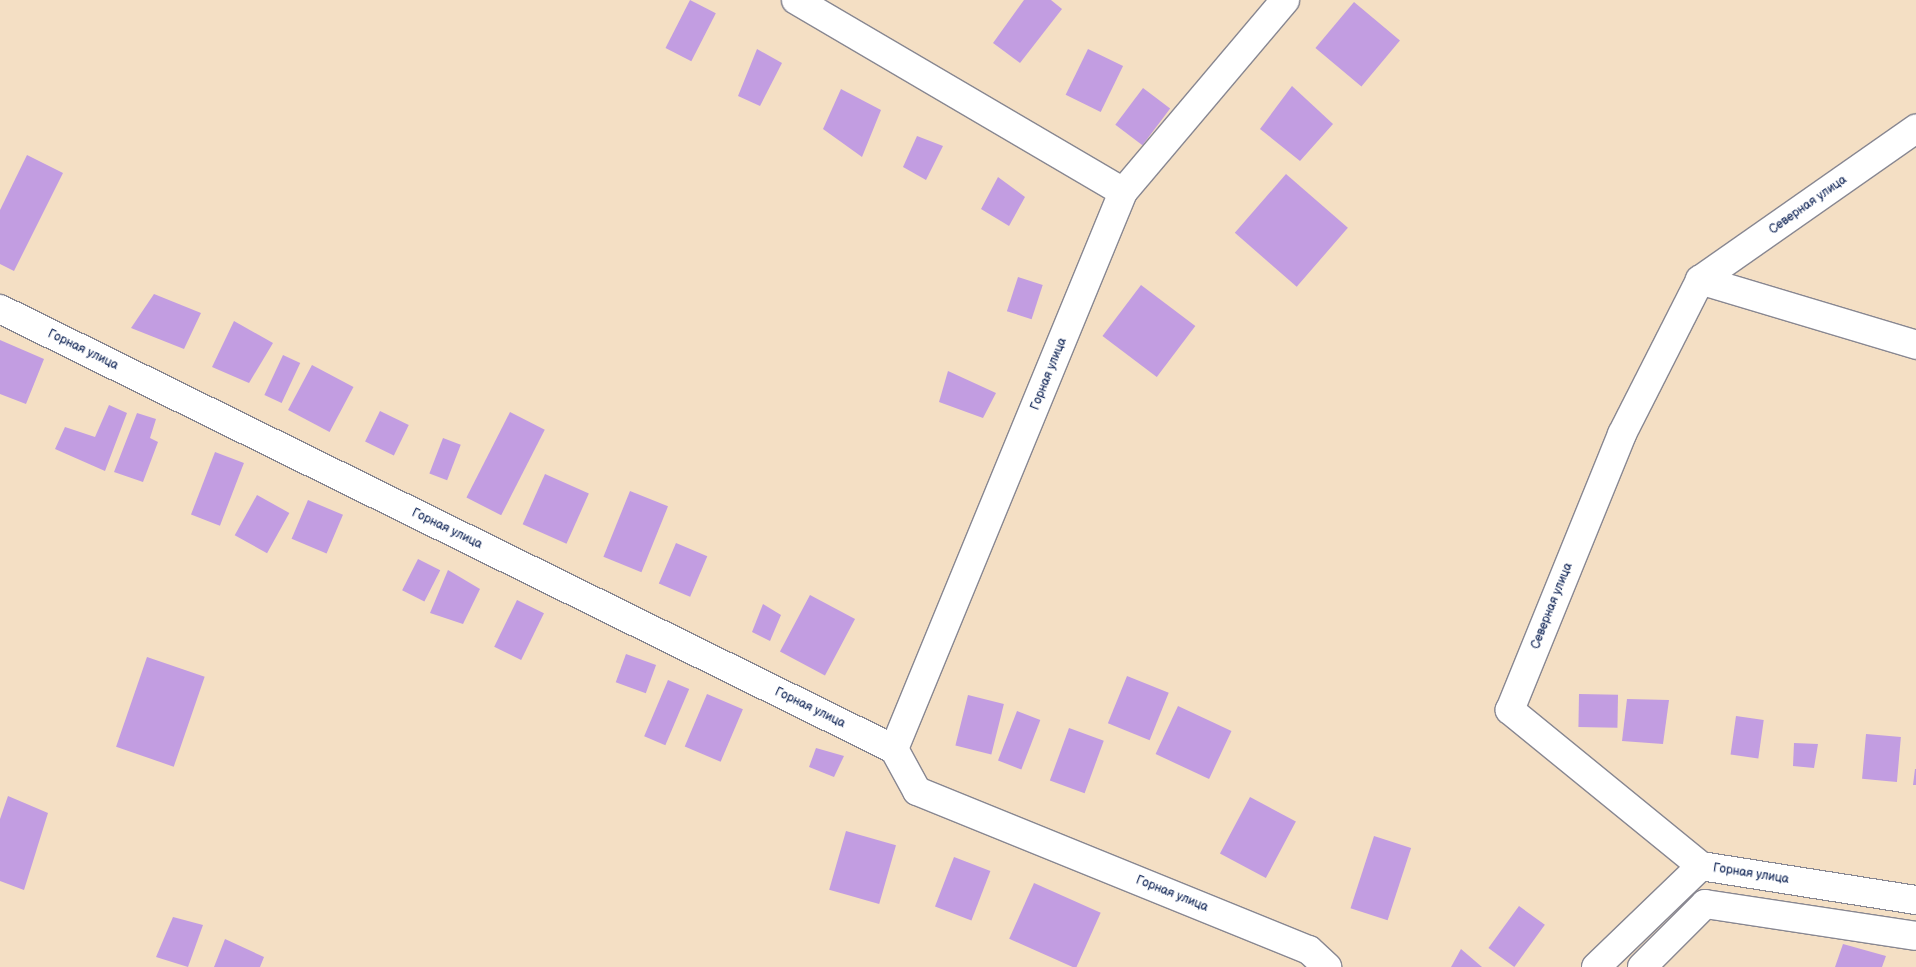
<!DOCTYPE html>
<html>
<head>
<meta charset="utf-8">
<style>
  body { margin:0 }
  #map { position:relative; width:1916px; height:967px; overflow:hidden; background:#f4dfc4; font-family:"Balsamiq Sans",sans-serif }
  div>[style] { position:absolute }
  .building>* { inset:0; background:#c29de1; transform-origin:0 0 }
  .roads { filter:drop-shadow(1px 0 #888791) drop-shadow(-1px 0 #888791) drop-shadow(0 1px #888791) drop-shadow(0 -1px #888791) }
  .minor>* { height:28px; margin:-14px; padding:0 14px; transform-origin:14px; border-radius:14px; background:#fff }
  .tertiary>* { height:28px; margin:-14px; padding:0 14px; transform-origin:14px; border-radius:14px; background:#fff }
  span { translate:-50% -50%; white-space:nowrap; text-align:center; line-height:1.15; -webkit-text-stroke:4.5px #fff; paint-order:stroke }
  .street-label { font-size:12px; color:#1b2f5e }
</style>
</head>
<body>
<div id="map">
  <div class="building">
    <div style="left:690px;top:0;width:29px;height:54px;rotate:27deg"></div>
    <div style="clip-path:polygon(1024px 0,1051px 0,1062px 9px,1020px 63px,993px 43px)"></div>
    <div style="left:1354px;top:2px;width:60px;height:60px;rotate:40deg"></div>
    <div style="clip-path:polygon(757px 49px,782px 63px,760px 106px,738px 96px)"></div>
    <div style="left:1088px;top:49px;width:39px;height:51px;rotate:26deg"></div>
    <div style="clip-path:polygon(1292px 86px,1333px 124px,1300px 161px,1260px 129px)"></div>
    <div style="left:1143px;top:88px;width:34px;height:46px;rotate:37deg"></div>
    <div style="clip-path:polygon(841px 89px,881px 110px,862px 157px,823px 129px)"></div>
    <div style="clip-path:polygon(917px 136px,943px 146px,926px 180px,903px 167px)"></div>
    <div style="clip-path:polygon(27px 155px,63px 173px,14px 271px,0 264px,0 210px)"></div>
    <div style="left:1286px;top:174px;width:82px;height:78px;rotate:41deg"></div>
    <div style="clip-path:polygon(998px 177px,1025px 197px,1009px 226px,981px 209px)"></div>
    <div style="left:1018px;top:277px;width:26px;height:36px;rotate:18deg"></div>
    <div style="left:1141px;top:285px;width:68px;height:64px;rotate:37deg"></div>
    <div style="clip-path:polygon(154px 294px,201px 313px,184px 349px,131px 328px)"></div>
    <div style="clip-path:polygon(234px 321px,273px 343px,249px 383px,212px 367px)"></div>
    <div style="clip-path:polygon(0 340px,44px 359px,26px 404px,0 394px)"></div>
    <div style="left:283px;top:355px;width:19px;height:44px;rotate:25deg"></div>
    <div style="left:312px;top:365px;width:47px;height:51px;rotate:28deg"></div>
    <div style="clip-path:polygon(948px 371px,996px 393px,983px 418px,939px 402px)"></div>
    <div style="clip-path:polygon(109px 405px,127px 413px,105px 471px,55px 449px,65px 427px,95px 437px)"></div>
    <div style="left:380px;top:411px;width:32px;height:34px;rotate:26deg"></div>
    <div style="left:510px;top:412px;width:39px;height:96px;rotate:27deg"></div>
    <div style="clip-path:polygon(137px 413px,156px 419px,150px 438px,158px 442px,143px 482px,114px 472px)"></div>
    <div style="left:443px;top:438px;width:19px;height:38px;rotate:21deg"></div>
    <div style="left:215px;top:452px;width:31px;height:67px;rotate:21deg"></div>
    <div style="left:545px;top:474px;width:48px;height:55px;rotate:24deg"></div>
    <div style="left:630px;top:491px;width:41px;height:71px;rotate:22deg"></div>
    <div style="left:257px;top:495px;width:37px;height:46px;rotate:29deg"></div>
    <div style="left:308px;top:500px;width:38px;height:42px;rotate:23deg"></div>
    <div style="left:676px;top:543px;width:34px;height:44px;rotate:23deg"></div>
    <div style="left:418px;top:559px;width:25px;height:35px;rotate:27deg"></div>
    <div style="clip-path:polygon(448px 570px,480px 589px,463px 624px,430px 613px)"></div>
    <div style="left:810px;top:595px;width:51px;height:64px;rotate:28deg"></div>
    <div style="left:517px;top:600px;width:30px;height:52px;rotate:26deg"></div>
    <div style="clip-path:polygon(763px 604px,781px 615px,770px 641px,752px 632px)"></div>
    <div style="left:626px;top:654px;width:32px;height:30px;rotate:20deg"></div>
    <div style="left:147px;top:657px;width:61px;height:95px;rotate:19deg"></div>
    <div style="left:1127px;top:676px;width:45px;height:51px;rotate:22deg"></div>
    <div style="left:668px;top:680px;width:23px;height:61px;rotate:23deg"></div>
    <div style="left:707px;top:694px;width:39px;height:57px;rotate:23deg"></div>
    <div style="left:1579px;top:694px;width:39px;height:33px;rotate:1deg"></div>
    <div style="left:968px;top:695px;width:37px;height:52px;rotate:14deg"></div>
    <div style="clip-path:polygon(1627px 699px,1669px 700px,1663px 744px,1622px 741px)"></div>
    <div style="left:1178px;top:706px;width:59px;height:53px;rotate:25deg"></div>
    <div style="left:1017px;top:711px;width:25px;height:53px;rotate:21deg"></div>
    <div style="left:1736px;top:716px;width:28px;height:39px;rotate:8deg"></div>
    <div style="left:1069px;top:728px;width:37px;height:56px;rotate:20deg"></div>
    <div style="left:1866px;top:734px;width:35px;height:45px;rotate:5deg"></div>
    <div style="clip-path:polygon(1794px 743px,1818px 744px,1814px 768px,1793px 766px)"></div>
    <div style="clip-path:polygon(816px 748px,844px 756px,834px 777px,809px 767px)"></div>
    <div style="clip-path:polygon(1915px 769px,1916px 769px,1916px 785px,1913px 785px)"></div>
    <div style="clip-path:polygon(8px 796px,48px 813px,24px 890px,0 881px,0 819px)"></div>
    <div style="left:1250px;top:797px;width:52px;height:64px;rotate:28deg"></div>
    <div style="left:846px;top:831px;width:52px;height:61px;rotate:16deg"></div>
    <div style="left:1374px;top:836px;width:39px;height:76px;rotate:18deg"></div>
    <div style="left:954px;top:857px;width:39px;height:53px;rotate:21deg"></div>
    <div style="left:1034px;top:883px;width:73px;height:61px;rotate:24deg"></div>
    <div style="left:1519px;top:906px;width:32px;height:52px;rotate:36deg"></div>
    <div style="clip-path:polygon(173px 917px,203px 925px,188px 967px,156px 957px)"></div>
    <div style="clip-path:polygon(225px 939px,264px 957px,260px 967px,214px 967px)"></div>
    <div style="clip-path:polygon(1843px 944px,1886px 956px,1882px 967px,1835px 967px)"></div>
    <div style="clip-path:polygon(1461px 949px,1482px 967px,1451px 967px)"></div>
  </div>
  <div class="roads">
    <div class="minor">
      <div style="left:796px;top:0;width:379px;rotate:30.4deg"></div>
      <div style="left:1700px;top:280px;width:226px;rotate:16.7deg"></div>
      <div style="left:0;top:309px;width:996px;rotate:26.21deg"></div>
      <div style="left:894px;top:749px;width:48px;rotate:61.3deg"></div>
      <div style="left:917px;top:791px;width:423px;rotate:22.1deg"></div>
      <div style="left:1309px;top:950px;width:25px;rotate:43deg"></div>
      <div style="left:894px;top:749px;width:602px;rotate:-67.65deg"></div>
      <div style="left:1123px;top:192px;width:251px;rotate:-49.8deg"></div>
      <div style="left:1701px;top:866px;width:247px;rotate:-140.8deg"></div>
      <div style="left:1510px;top:710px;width:298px;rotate:-67.9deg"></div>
      <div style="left:1622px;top:434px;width:173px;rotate:-63.1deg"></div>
      <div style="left:1700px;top:280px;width:264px;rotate:-35deg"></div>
    </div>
    <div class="tertiary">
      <div style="left:1596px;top:967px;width:146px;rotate:-43.9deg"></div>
      <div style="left:1701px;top:866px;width:218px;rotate:9deg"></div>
      <div style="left:1642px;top:967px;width:89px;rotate:-45deg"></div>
      <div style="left:1705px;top:904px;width:213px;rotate:8.6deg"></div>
    </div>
  </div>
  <div class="street-label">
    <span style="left:1808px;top:205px;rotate:-35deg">Северная улица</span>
    <span style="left:83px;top:350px;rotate:26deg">Горная улица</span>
    <span style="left:1049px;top:374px;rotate:-68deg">Горная улица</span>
    <span style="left:447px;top:529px;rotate:26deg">Горная улица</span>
    <span style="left:1552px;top:606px;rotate:-68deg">Северная улица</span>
    <span style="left:810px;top:708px;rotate:26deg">Горная улица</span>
    <span style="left:1751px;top:874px;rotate:9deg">Горная улица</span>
    <span style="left:1172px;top:894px;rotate:22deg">Горная улица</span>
  </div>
</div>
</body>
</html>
